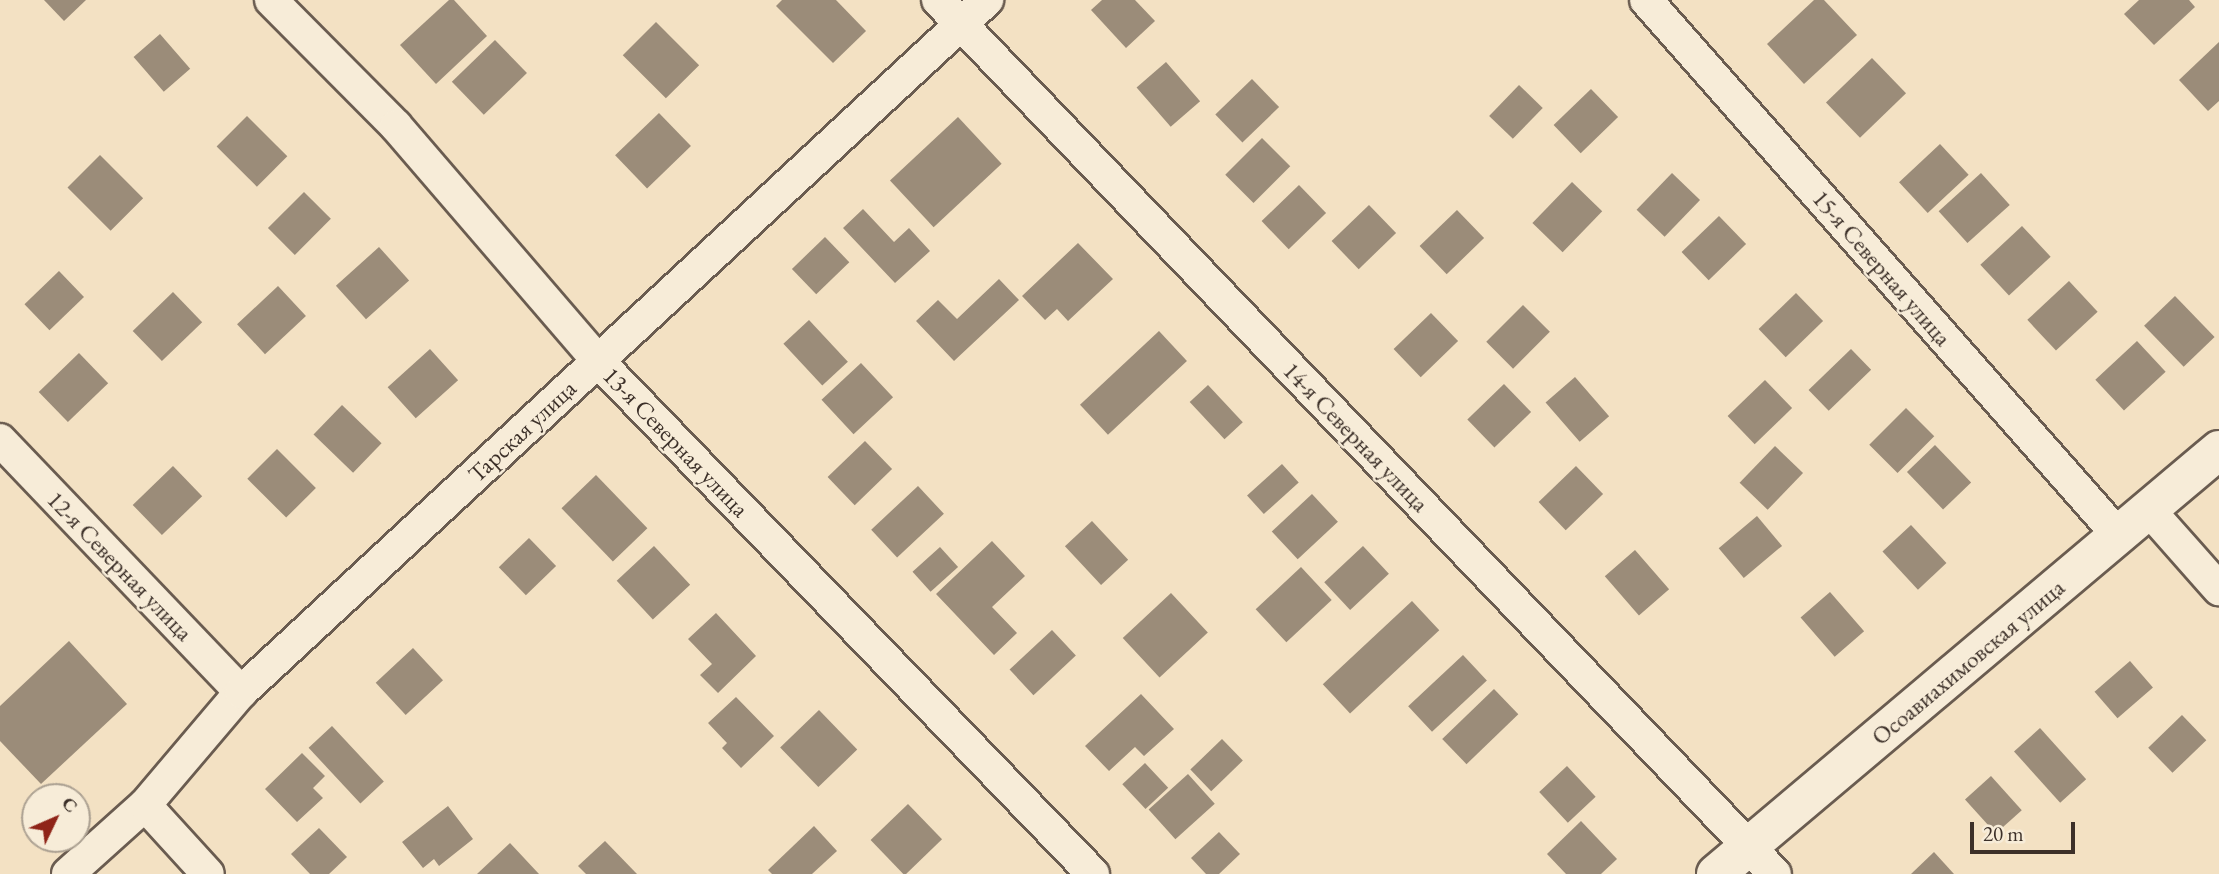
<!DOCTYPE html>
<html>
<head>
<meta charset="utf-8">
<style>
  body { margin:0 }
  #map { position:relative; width:2219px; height:874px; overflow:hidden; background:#f3e1c3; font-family:"EB Garamond",serif }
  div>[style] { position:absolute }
  .building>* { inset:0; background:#9b8c79; transform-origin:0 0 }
  .roads { filter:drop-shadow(2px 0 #6a5c50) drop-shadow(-2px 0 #6a5c50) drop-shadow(0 2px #6a5c50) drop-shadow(0 -2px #6a5c50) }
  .street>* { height:32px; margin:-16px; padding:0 16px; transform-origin:16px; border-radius:16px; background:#f7ecd8 }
  .secondary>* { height:38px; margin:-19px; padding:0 19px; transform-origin:19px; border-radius:19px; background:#f7ecd8 }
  span { translate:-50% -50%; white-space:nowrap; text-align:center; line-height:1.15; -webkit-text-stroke:5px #f7ecd8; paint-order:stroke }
  .street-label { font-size:24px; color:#3c3029 }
  .north { position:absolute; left:21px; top:783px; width:70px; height:70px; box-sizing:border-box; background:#f7ecd8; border:2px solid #aca192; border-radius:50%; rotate:46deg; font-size:19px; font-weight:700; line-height:28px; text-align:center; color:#3c3029 }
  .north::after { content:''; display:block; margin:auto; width:24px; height:32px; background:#8f2418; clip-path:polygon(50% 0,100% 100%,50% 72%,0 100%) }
  .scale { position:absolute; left:1970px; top:822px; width:105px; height:32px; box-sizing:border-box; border:4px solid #3c3029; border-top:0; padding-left:9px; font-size:21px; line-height:24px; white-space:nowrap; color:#3c3029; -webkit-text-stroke:5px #f7ecd8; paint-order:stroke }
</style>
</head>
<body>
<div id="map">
  <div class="building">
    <div style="clip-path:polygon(44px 0,86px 0,64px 21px)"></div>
    <div style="clip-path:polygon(449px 0,454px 0,487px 36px,436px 84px,400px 45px)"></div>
    <div style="clip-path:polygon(782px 0,836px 0,866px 31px,833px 63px,776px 6px)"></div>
    <div style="clip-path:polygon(1102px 0,1135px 0,1155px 21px,1126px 48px,1091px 10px)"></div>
    <div style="clip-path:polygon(1814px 0,1824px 0,1857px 35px,1804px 84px,1767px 44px)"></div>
    <div style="clip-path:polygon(2139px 0,2189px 0,2195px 7px,2154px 45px,2124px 14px)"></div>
    <div style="left:656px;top:22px;width:61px;height:47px;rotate:45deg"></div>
    <div style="left:160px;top:34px;width:46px;height:35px;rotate:49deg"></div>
    <div style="left:495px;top:40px;width:46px;height:60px;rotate:46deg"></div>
    <div style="clip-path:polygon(2219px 42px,2219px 101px,2208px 111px,2179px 80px)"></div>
    <div style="left:1872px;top:58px;width:49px;height:64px;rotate:46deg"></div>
    <div style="left:1166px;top:62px;width:52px;height:39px;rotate:49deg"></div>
    <div style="left:1252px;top:79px;width:39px;height:51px;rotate:46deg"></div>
    <div style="left:1519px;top:85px;width:33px;height:43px;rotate:44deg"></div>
    <div style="left:1591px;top:89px;width:39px;height:52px;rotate:46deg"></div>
    <div style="left:659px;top:113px;width:46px;height:61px;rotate:46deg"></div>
    <div style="left:247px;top:116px;width:57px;height:43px;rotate:45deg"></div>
    <div style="left:958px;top:117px;width:64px;height:93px;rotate:47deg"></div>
    <div style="left:1262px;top:138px;width:40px;height:52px;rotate:45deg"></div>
    <div style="left:1940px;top:144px;width:42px;height:56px;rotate:47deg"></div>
    <div style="left:100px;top:155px;width:61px;height:46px;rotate:45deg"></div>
    <div style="left:1672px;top:173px;width:39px;height:51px;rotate:44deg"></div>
    <div style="left:1981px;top:173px;width:43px;height:57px;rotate:48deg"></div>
    <div style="left:1572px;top:182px;width:42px;height:57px;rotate:44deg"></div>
    <div style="left:1299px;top:185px;width:39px;height:52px;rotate:46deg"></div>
    <div style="left:304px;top:192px;width:38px;height:51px;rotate:45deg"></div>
    <div style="left:1369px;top:205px;width:39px;height:52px;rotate:46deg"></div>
    <div style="clip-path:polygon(863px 209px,894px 242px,909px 228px,930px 251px,895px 283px,843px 228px)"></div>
    <div style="left:1457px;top:210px;width:39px;height:52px;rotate:46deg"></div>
    <div style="left:1719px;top:216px;width:39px;height:52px;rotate:46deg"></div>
    <div style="left:2022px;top:226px;width:42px;height:57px;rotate:47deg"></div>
    <div style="left:825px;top:237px;width:35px;height:46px;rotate:46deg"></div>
    <div style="clip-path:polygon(1078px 243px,1113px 279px,1068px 321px,1057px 309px,1045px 320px,1022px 296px)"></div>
    <div style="left:379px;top:247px;width:45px;height:58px;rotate:48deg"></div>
    <div style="left:59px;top:271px;width:36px;height:48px;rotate:46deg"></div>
    <div style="clip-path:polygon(999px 279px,1019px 300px,954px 361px,916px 321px,938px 300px,957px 319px)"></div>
    <div style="left:2069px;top:281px;width:42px;height:57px;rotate:47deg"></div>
    <div style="left:278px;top:286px;width:41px;height:56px;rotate:47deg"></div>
    <div style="left:173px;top:292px;width:42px;height:56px;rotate:46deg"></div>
    <div style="left:1796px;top:293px;width:39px;height:52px;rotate:46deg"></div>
    <div style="left:2175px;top:296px;width:57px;height:43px;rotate:46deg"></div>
    <div style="left:1523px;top:305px;width:38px;height:52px;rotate:45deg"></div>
    <div style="left:1431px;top:313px;width:39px;height:52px;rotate:46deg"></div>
    <div style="left:809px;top:320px;width:57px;height:35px;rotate:47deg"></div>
    <div style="left:1159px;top:331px;width:41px;height:108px;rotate:47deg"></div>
    <div style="left:2137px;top:341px;width:42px;height:57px;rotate:47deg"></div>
    <div style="left:430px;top:349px;width:42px;height:57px;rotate:48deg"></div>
    <div style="left:1851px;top:349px;width:29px;height:59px;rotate:46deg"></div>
    <div style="left:79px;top:353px;width:42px;height:56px;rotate:46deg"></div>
    <div style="left:861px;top:363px;width:47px;height:54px;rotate:47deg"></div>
    <div style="left:1575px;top:377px;width:52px;height:39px;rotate:49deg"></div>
    <div style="left:1765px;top:380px;width:39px;height:52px;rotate:46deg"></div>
    <div style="left:1504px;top:384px;width:39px;height:51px;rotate:46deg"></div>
    <div style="left:1208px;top:385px;width:51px;height:25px;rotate:47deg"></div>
    <div style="left:342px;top:405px;width:55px;height:41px;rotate:44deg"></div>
    <div style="left:1906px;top:408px;width:40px;height:52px;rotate:45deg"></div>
    <div style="left:865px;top:441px;width:39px;height:52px;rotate:46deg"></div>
    <div style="left:1935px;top:445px;width:52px;height:39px;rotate:46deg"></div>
    <div style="left:1775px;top:446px;width:39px;height:51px;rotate:44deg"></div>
    <div style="left:277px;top:449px;width:55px;height:42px;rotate:45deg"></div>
    <div style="left:1282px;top:464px;width:25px;height:47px;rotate:48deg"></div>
    <div style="left:173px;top:466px;width:42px;height:56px;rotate:46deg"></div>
    <div style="left:1576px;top:466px;width:39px;height:52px;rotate:46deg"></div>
    <div style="left:596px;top:475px;width:74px;height:48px;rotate:46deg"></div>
    <div style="left:918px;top:486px;width:38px;height:64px;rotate:47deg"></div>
    <div style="left:1312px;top:494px;width:38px;height:55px;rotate:47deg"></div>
    <div style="left:1757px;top:516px;width:39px;height:50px;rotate:50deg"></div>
    <div style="left:1092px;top:521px;width:53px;height:37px;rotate:47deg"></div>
    <div style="left:1911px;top:525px;width:52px;height:39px;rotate:47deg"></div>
    <div style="left:529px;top:538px;width:39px;height:42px;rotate:46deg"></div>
    <div style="clip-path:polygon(992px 541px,1025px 576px,992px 607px,1017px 633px,994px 655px,936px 594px)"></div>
    <div style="left:654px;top:546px;width:53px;height:51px;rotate:47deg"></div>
    <div style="left:1363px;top:546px;width:38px;height:53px;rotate:47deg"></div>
    <div style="left:940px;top:547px;width:27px;height:37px;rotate:48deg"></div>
    <div style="left:1635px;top:550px;width:52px;height:40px;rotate:49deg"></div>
    <div style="left:1301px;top:567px;width:45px;height:62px;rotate:47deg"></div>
    <div style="left:1830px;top:592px;width:52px;height:39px;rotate:49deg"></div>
    <div style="left:1171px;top:593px;width:54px;height:66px;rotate:47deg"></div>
    <div style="left:1412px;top:601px;width:40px;height:122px;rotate:47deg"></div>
    <div style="clip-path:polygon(716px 613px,756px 656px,718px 693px,700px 675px,712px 664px,688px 639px)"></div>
    <div style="left:1052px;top:630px;width:35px;height:58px;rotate:47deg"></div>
    <div style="clip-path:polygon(69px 641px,127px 704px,41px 784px,0 741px,0 706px)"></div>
    <div style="left:413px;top:648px;width:44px;height:51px;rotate:47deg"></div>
    <div style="left:1463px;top:655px;width:35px;height:75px;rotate:47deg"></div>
    <div style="left:2130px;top:661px;width:35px;height:47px;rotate:49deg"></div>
    <div style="left:1494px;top:689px;width:35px;height:72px;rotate:46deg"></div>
    <div style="clip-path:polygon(1141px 694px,1174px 729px,1144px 756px,1135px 747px,1109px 771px,1085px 746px)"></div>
    <div style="clip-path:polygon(736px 697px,774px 736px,741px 768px,722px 748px,727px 743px,708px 723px)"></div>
    <div style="left:819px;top:710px;width:55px;height:54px;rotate:46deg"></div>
    <div style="left:2182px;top:715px;width:35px;height:47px;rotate:46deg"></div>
    <div style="left:332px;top:726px;width:76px;height:32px;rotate:47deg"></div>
    <div style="left:2040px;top:728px;width:69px;height:35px;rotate:48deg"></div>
    <div style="left:1222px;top:739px;width:30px;height:44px;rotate:46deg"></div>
    <div style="clip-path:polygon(302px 753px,325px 776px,313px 788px,323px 798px,297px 822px,265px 789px)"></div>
    <div style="left:1145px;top:763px;width:34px;height:31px;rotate:47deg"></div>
    <div style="left:1567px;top:766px;width:42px;height:38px;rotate:47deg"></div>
    <div style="left:1188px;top:774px;width:40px;height:53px;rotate:48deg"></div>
    <div style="left:1991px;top:776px;width:46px;height:35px;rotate:48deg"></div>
    <div style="left:908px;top:804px;width:49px;height:52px;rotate:46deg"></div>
    <div style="clip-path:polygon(448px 806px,473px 839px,439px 866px,434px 859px,423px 868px,402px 842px)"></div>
    <div style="clip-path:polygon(1581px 821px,1617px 859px,1601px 874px,1566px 874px,1547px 854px)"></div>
    <div style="clip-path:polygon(814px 826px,837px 851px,812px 874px,772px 874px,768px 870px)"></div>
    <div style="clip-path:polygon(319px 828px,347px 857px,329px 874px,310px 874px,291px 854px)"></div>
    <div style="clip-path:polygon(1219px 832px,1240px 854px,1219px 874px,1206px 874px,1191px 858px)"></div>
    <div style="clip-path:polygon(605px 841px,637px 874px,586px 874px,578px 866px)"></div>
    <div style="clip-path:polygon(510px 843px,539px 874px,477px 874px)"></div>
    <div style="clip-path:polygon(1934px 852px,1954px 874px,1911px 874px)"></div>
  </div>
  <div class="roads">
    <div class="street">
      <div style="left:271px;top:0;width:177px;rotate:45.2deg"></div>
      <div style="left:396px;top:126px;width:310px;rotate:49.3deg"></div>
      <div style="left:598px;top:361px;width:713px;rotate:46.02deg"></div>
      <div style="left:938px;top:0;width:1210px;rotate:46.24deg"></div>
      <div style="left:1646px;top:0;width:715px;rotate:48.57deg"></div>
      <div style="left:0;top:440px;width:349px;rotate:46.3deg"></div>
      <div style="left:2149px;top:510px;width:106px;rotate:48.5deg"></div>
      <div style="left:145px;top:805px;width:93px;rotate:47.6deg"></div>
      <div style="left:68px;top:874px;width:103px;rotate:-41.9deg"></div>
      <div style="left:145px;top:805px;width:148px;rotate:-49.7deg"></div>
      <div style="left:241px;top:692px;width:1018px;rotate:-42.85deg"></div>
    </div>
    <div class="secondary">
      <div style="left:1716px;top:874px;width:658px;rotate:-40.13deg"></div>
    </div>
  </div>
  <div class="street-label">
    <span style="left:1882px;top:268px;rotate:49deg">15-я Северная улица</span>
    <span style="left:522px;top:431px;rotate:-43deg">Тарская улица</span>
    <span style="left:1356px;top:437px;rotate:46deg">14-я Северная улица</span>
    <span style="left:676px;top:442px;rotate:46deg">13-я Северная улица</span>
    <span style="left:120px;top:566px;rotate:46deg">12-я Северная улица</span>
    <span style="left:1968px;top:662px;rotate:-40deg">Осоавиахимовская улица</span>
  </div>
  <div class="north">С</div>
  <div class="scale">20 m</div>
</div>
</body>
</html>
